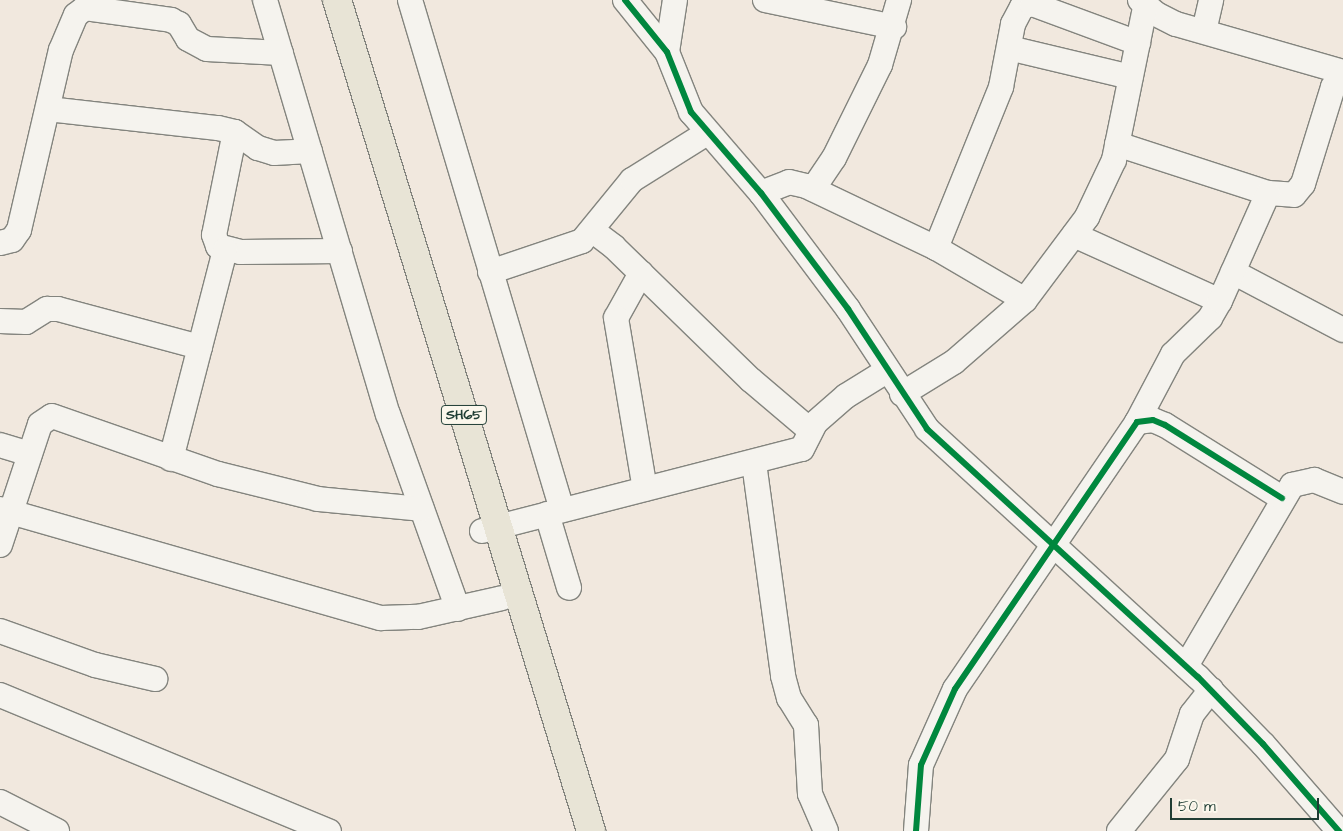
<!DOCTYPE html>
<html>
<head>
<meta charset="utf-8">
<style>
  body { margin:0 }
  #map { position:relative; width:1343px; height:831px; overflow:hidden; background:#f1e8de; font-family:"Architects Daughter",sans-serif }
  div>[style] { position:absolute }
  .roads { filter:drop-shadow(1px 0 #83847e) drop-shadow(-1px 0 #83847e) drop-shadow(0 1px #83847e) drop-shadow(0 -1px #83847e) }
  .minor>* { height:24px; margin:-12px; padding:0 12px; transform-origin:12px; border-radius:12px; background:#f5f3ee }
  .major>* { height:28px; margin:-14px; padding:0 14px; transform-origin:14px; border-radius:14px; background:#e8e4d6 }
  .cycleway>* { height:6px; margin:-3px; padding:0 3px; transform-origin:3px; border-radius:3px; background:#00873e }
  span { translate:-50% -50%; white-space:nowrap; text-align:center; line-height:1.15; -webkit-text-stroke:4.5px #fbf7ec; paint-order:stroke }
  .shield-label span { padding:1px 4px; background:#fbf7ec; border:1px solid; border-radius:4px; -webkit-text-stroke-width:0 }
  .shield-label { font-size:14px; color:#1f3d34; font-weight:700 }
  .scale { position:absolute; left:1170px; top:798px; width:149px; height:22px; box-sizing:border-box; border:2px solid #1f3d34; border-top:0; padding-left:6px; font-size:15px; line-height:18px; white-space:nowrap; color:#1f3d34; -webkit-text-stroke:4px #fbf7ec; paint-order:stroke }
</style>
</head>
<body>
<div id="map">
  <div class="roads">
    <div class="minor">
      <div style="left:265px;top:0;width:432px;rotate:73.5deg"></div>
      <div style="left:388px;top:414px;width:207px;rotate:70.3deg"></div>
      <div style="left:410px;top:0;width:532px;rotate:73.4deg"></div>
      <div style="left:625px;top:0;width:67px;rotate:51.1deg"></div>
      <div style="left:667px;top:52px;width:65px;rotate:68.2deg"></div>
      <div style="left:691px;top:112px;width:107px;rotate:49.2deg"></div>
      <div style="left:761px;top:193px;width:145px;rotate:53.1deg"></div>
      <div style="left:848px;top:309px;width:144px;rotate:56.6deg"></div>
      <div style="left:927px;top:429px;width:367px;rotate:42.5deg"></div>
      <div style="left:1198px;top:677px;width:93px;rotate:45.9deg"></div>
      <div style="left:1263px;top:744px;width:116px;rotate:48.9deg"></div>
      <div style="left:765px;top:0;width:132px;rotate:11.8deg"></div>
      <div style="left:1140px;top:0;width:21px;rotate:41deg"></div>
      <div style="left:1156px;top:14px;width:22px;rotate:27deg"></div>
      <div style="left:1176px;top:24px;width:174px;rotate:16deg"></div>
      <div style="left:1204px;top:31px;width:32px;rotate:-77deg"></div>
      <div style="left:1009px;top:48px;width:125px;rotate:13.4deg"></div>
      <div style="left:667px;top:52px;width:53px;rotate:-81.3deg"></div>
      <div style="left:48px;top:109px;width:171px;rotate:6.4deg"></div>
      <div style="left:218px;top:128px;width:17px;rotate:13deg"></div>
      <div style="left:235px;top:132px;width:28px;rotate:35deg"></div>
      <div style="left:258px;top:148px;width:17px;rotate:17deg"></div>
      <div style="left:274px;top:153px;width:36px;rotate:-3deg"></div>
      <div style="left:235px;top:132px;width:105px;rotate:101.5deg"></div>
      <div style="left:214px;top:235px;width:12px;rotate:70deg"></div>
      <div style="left:218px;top:246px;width:23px;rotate:15deg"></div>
      <div style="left:240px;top:252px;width:100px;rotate:-0.6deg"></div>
      <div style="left:1117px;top:144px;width:159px;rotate:18deg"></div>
      <div style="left:1268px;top:193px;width:26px;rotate:4deg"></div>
      <div style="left:1294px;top:195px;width:14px;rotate:-51deg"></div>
      <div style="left:1303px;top:184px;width:102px;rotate:-72.8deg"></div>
      <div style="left:1333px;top:87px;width:15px;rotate:-48deg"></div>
      <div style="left:813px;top:189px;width:37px;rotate:-56deg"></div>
      <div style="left:834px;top:158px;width:104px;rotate:-63.7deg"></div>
      <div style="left:880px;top:65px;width:68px;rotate:-73.7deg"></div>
      <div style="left:761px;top:193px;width:30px;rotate:-21deg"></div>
      <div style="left:789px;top:182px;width:17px;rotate:13deg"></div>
      <div style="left:806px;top:186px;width:144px;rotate:25.5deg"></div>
      <div style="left:936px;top:248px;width:103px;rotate:30.3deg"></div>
      <div style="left:593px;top:231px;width:26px;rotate:37deg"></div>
      <div style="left:614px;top:247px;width:191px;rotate:44.2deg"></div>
      <div style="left:751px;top:380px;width:77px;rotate:40.3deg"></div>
      <div style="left:1074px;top:235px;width:160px;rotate:24.3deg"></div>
      <div style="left:0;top:243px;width:12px;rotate:-14deg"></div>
      <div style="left:12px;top:240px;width:12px;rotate:-55deg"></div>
      <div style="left:19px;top:230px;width:185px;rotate:-76.9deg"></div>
      <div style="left:61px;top:50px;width:38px;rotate:-67deg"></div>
      <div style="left:76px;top:15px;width:11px;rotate:-38deg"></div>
      <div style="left:85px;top:8px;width:87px;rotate:7.9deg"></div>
      <div style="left:171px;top:20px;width:9px;rotate:27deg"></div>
      <div style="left:179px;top:24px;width:17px;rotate:59deg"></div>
      <div style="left:188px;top:39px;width:21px;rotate:28deg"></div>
      <div style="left:207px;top:49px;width:74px;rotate:3.1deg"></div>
      <div style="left:936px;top:248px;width:174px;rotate:-68deg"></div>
      <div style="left:1001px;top:87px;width:64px;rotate:-79.2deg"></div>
      <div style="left:1013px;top:24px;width:19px;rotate:-62deg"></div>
      <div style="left:1022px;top:7px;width:10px;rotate:-17deg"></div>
      <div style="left:1032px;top:4px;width:113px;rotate:20.2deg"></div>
      <div style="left:490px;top:272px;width:97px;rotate:-18.6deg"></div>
      <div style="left:582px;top:241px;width:79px;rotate:-50.7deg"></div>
      <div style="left:632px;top:180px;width:89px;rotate:-32.1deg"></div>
      <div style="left:1233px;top:272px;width:124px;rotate:27.8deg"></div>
      <div style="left:641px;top:273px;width:51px;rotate:119.1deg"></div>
      <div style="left:616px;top:318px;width:173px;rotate:80.4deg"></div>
      <div style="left:0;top:321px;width:26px;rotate:2deg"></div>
      <div style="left:26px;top:322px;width:25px;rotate:-32deg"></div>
      <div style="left:47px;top:309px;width:11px"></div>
      <div style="left:58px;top:309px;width:147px;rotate:15deg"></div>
      <div style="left:902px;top:394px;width:61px;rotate:-31.6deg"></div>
      <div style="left:954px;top:362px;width:94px;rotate:-41.1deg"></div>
      <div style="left:1025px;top:300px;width:104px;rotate:-53.2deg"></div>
      <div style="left:1087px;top:217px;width:63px;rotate:-64.7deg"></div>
      <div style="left:1114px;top:160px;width:156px;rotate:-78.5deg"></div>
      <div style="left:1137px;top:422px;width:77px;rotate:-62.1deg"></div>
      <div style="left:1173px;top:354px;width:52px;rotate:-44.2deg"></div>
      <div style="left:1210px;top:318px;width:20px;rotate:-60deg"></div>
      <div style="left:1220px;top:301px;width:118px;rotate:-66deg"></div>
      <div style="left:0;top:445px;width:31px;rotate:17deg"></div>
      <div style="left:171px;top:459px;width:216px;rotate:-75.5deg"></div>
      <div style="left:754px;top:463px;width:215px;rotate:82.2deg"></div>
      <div style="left:783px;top:676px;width:23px;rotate:75deg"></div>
      <div style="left:789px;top:698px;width:32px;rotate:58deg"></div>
      <div style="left:806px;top:725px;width:69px;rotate:86.7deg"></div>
      <div style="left:810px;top:794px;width:40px;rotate:66.6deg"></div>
      <div style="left:0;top:509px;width:396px;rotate:16deg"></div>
      <div style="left:381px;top:618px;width:37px;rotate:-2deg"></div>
      <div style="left:418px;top:617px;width:86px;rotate:-12.7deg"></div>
      <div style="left:547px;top:514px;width:77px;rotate:73.4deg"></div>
      <div style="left:482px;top:531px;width:330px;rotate:-14.4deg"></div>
      <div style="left:802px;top:449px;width:29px;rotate:-63deg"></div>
      <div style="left:815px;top:423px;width:41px;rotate:-41.1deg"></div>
      <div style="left:846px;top:396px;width:49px;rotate:-31.8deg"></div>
      <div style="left:0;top:545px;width:127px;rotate:-71.7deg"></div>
      <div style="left:40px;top:424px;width:14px;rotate:-34deg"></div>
      <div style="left:52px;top:416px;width:176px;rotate:19.3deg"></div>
      <div style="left:218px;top:474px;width:103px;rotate:14deg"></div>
      <div style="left:318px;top:499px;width:104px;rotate:5.5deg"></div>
      <div style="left:0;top:631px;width:101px;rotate:19.7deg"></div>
      <div style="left:95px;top:665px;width:62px;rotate:13.1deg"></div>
      <div style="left:1186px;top:666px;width:210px;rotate:-59.6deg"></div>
      <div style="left:1292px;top:485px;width:23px;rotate:-13deg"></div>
      <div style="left:1314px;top:480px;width:31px;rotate:22deg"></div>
      <div style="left:0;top:695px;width:356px;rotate:22.5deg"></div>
      <div style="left:0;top:802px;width:64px;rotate:27deg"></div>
      <div style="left:916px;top:831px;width:66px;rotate:-85.7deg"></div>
      <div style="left:921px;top:765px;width:83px;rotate:-65.9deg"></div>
      <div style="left:955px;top:689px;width:323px;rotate:-55.7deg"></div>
      <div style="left:1137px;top:422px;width:16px;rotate:-7deg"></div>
      <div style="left:1153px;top:420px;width:13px;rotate:23deg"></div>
      <div style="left:1165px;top:425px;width:138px;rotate:32deg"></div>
      <div style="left:1119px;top:831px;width:92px;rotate:-51.1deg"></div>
      <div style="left:1177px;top:759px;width:47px;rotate:-71.6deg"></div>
      <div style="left:1192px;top:714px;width:31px;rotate:-52deg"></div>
    </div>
    <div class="major">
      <div style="left:337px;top:0;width:869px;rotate:73deg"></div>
    </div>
  </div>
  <div class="cycleway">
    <div style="left:625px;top:0;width:67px;rotate:51.1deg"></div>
    <div style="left:667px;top:52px;width:65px;rotate:68.2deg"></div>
    <div style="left:691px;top:112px;width:107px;rotate:49.2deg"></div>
    <div style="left:761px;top:193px;width:145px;rotate:53.1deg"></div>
    <div style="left:848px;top:309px;width:144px;rotate:56.6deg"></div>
    <div style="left:927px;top:429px;width:367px;rotate:42.5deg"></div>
    <div style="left:1198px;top:677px;width:93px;rotate:45.9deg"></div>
    <div style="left:1263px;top:744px;width:116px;rotate:48.9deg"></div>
    <div style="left:916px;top:831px;width:66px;rotate:-85.7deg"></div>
    <div style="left:921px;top:765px;width:83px;rotate:-65.9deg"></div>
    <div style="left:955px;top:689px;width:323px;rotate:-55.7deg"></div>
    <div style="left:1137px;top:422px;width:16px;rotate:-7deg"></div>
    <div style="left:1153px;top:420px;width:13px;rotate:23deg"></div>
    <div style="left:1165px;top:425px;width:138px;rotate:32deg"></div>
  </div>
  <div class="shield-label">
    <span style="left:464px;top:415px">SH65</span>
  </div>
  <div class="scale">50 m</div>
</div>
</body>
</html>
